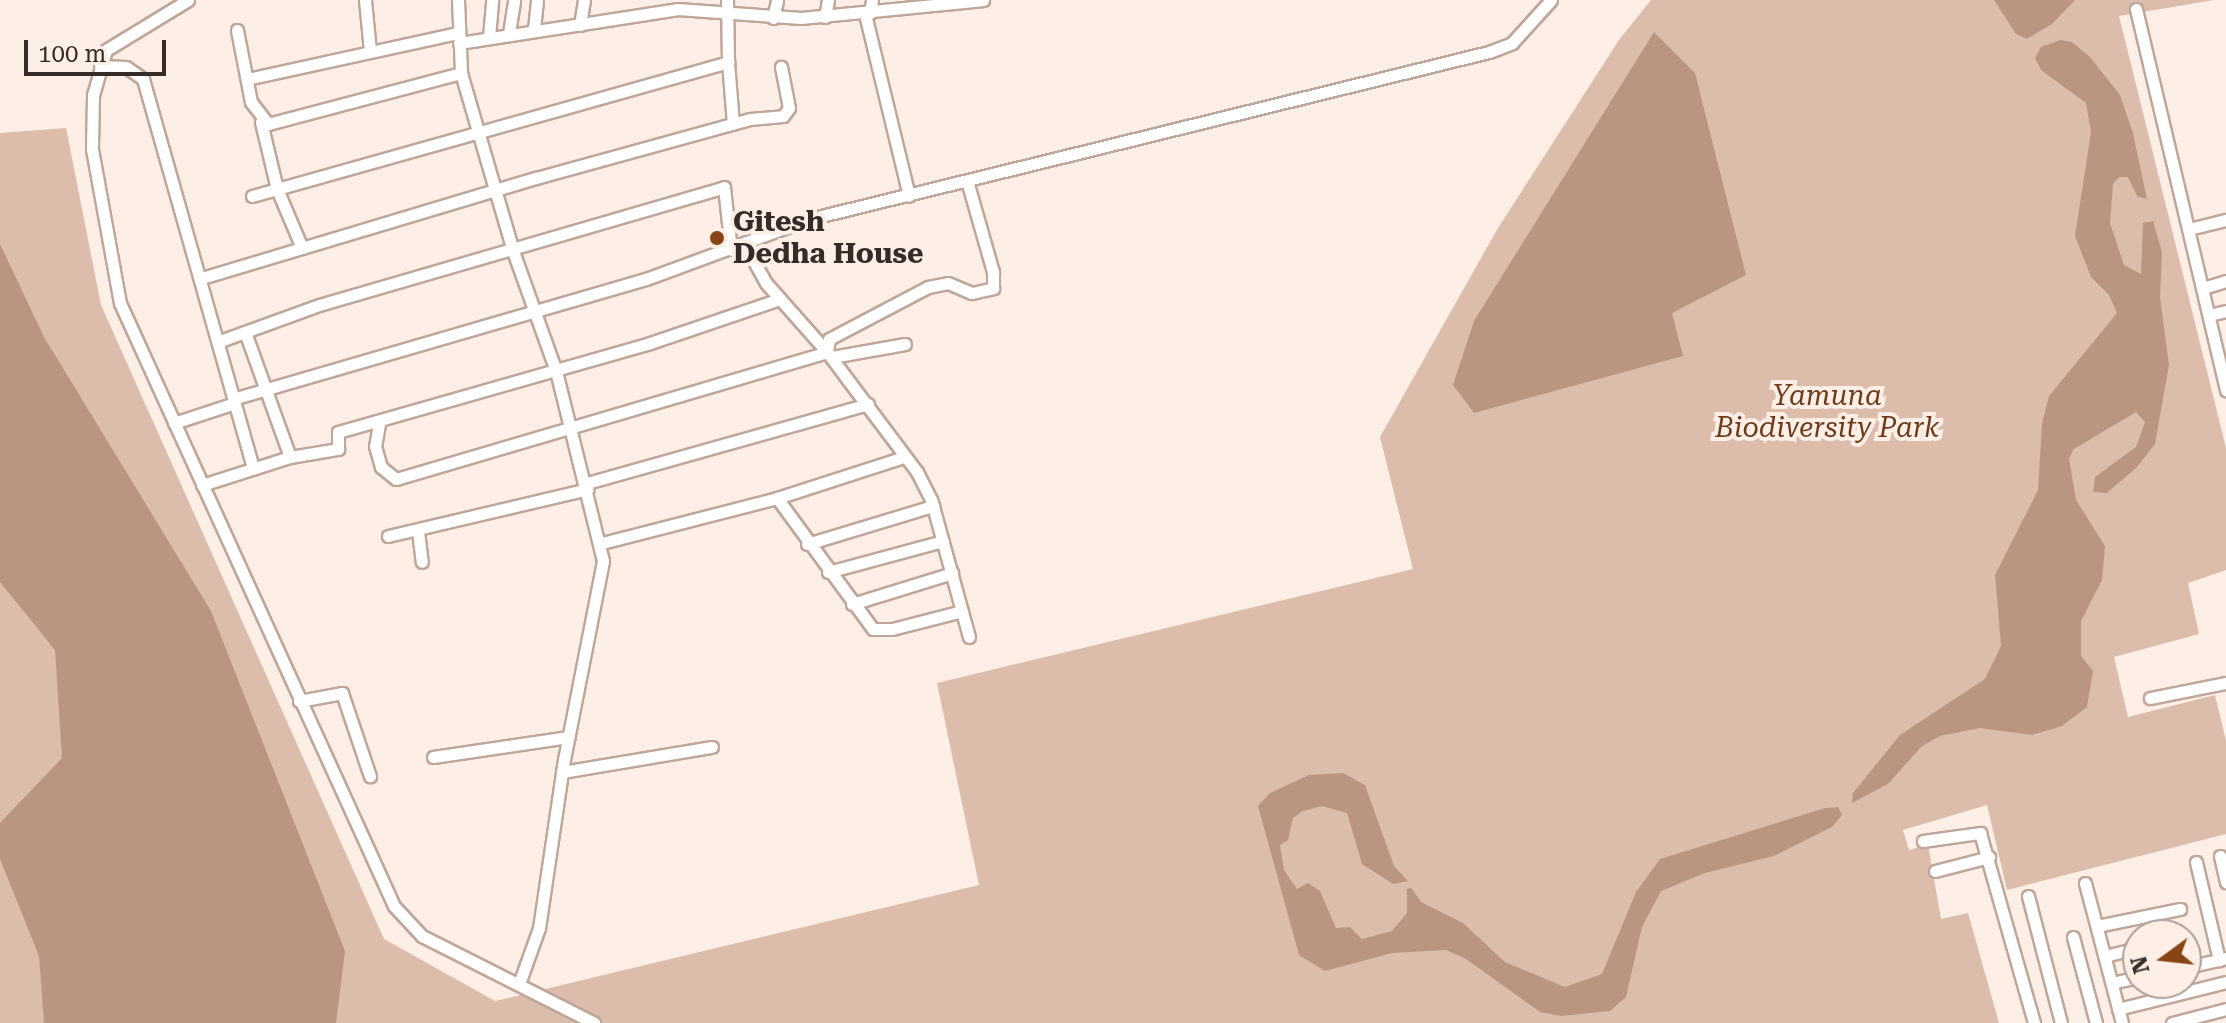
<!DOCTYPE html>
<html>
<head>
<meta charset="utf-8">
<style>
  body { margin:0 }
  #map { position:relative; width:2226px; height:1023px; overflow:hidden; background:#fdeee6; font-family:"Roboto Serif",serif }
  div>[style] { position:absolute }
  .green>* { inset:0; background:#dcbdab }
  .water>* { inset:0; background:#ba9682 }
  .roads { filter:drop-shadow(2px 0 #bea79a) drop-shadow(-2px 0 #bea79a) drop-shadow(0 2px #bea79a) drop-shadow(0 -2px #bea79a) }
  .minor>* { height:11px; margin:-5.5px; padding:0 5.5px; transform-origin:5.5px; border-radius:5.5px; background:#fff }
  .dots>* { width:22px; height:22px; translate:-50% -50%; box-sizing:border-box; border:4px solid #fdeee6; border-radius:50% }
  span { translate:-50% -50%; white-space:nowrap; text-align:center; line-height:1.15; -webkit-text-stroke:8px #fdeee6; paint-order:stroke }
  .poi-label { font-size:28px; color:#352c27; font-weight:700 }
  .left { translate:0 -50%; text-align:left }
  .park-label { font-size:28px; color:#6d3c1d; font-style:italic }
  .north { position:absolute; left:2122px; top:919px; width:80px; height:80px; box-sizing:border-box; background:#fdeee6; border:2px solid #ada09a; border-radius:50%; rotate:255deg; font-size:22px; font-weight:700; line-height:32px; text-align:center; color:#352c27 }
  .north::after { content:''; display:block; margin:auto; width:28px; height:36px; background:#874414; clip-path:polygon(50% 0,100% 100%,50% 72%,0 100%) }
  .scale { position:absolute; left:24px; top:40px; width:142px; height:36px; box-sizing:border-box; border:4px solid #352c27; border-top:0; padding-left:10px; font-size:24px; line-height:28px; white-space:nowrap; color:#352c27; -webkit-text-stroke:6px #fdeee6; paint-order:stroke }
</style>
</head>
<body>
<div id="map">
  <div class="green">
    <div style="clip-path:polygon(1651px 0,2214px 0,2119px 16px,2226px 448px,2226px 570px,2188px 583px,2199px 634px,2114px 657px,2128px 717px,2215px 695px,2226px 741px,2226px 834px,2007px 890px,1987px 805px,1903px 830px,1909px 850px,1928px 845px,1941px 919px,1968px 913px,1999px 1023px,0 1023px,0 133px,66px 128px,101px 305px,384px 939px,495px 1001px,979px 885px,937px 683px,1413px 569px,1380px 437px,1498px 228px,1619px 40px)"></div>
  </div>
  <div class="water">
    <div style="clip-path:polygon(1994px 0,2075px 0,2052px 24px,2027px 39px,2016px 34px)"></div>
    <div style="clip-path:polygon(1654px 32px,1695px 73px,1746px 275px,1672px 313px,1683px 356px,1474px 413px,1453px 385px,1474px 321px)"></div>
    <div style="clip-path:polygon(2061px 40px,2072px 42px,2090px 57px,2120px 95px,2133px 133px,2147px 199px,2137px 196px,2128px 177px,2119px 177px,2113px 184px,2110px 223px,2124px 265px,2141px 274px,2143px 223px,2153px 221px,2162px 252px,2160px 297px,2169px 365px,2155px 444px,2137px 467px,2107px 493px,2093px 492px,2095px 477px,2136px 447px,2145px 422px,2136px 412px,2074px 449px,2069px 458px,2076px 500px,2105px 546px,2102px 580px,2081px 621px,2081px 656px,2093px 671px,2087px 707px,2062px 726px,2032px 735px,1980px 728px,1940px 736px,1921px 747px,1888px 784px,1852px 803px,1853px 793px,1900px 735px,1985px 679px,2001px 646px,1995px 575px,2038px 490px,2042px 424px,2049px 396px,2117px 313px,2109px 295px,2091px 277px,2075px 236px,2091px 132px,2086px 103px,2041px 70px,2035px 58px,2041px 47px)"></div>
    <div style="clip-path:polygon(0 244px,44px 337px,211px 611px,345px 951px,336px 1023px,44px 1023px,39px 956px,0 859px,0 823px,62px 758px,55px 650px,0 582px)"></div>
    <div style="clip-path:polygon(1343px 773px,1365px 785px,1394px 866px,1408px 881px,1393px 884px,1362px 864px,1347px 813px,1322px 806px,1303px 811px,1293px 818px,1288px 840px,1280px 845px,1284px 870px,1297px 889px,1308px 883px,1320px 891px,1336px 928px,1350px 927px,1362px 939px,1392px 931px,1407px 913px,1407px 889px,1411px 888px,1421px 902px,1463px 923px,1505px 962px,1565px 987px,1602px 974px,1636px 892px,1660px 859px,1825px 808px,1838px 807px,1842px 815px,1832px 827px,1774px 856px,1705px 873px,1661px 891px,1642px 927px,1626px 997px,1610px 1011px,1561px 1016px,1540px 1012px,1466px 959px,1446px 950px,1392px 953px,1325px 971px,1299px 955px,1258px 806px,1270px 793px,1309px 775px)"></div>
  </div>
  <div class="roads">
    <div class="minor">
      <div style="left:188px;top:0;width:96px;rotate:148.6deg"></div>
      <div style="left:106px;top:50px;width:47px;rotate:106.1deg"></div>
      <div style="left:93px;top:95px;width:54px;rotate:91.1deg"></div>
      <div style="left:92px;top:149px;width:157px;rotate:79.7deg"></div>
      <div style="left:120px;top:303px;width:662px;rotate:65.56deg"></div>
      <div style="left:394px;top:906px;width:41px;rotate:47deg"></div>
      <div style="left:422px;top:936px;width:193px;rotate:26.8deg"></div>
      <div style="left:365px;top:0;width:51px;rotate:84.4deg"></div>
      <div style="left:458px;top:0;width:73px;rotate:87.6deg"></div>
      <div style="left:461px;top:73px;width:185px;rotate:73.7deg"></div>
      <div style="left:513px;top:251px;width:127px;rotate:70.3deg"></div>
      <div style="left:556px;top:371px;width:196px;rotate:76.1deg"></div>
      <div style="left:603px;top:561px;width:202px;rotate:101.1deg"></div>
      <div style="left:564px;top:759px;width:171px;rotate:98.4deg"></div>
      <div style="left:539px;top:928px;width:59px;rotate:109.7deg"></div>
      <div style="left:2136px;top:9px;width:392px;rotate:76.7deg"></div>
      <div style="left:870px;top:13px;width:13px;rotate:-81deg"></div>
      <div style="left:865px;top:14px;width:187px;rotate:76.4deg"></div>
      <div style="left:825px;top:17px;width:17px;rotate:-80deg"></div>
      <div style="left:773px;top:18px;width:18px;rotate:-77deg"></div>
      <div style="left:580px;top:25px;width:25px;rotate:-81deg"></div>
      <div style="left:534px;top:29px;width:29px;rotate:-84deg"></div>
      <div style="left:237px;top:30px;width:73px;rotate:79deg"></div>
      <div style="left:251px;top:102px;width:28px;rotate:52deg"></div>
      <div style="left:268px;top:124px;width:200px;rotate:-14.8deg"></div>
      <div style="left:509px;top:33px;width:33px;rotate:-81deg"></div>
      <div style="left:489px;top:37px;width:37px;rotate:-85deg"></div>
      <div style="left:459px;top:43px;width:222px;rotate:-8.8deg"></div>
      <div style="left:678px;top:9px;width:123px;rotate:4.2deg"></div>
      <div style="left:801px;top:18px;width:183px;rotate:-5.6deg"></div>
      <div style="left:728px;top:62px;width:62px;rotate:85.4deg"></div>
      <div style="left:100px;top:66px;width:26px;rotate:2deg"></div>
      <div style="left:126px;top:67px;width:21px;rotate:35deg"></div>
      <div style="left:143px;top:79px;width:405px;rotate:74.2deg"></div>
      <div style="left:247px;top:79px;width:216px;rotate:-12.3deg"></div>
      <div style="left:261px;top:122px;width:69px;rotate:76.6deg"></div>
      <div style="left:277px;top:189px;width:64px;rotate:67deg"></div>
      <div style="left:252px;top:196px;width:495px;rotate:-15.7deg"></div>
      <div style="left:728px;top:62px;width:62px;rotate:-90.9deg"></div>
      <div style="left:2189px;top:229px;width:38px;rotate:-14deg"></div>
      <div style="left:745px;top:245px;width:43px;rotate:61.1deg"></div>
      <div style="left:766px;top:283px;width:92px;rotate:48.5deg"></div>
      <div style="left:202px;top:278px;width:349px;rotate:-16.7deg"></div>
      <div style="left:536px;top:178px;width:222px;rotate:-15.4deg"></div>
      <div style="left:750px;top:119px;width:33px;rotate:-5deg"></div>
      <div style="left:783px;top:116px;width:10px;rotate:-53deg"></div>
      <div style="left:789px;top:108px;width:42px;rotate:-101deg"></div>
      <div style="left:2203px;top:288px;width:24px;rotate:-17deg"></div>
      <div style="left:2209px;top:315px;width:17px;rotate:-13deg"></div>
      <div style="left:245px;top:332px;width:133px;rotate:70.2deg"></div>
      <div style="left:220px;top:341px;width:105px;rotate:-20deg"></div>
      <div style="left:319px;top:305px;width:422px;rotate:-16.2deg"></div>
      <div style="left:724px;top:187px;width:63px;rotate:83.7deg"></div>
      <div style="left:827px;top:352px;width:13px;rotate:-81deg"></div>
      <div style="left:829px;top:339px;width:112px;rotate:-27.7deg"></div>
      <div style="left:928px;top:287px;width:20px;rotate:-11deg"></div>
      <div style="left:948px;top:283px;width:26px;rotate:23deg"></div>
      <div style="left:972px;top:293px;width:22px;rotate:-13deg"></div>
      <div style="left:993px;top:288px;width:16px;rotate:-90deg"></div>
      <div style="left:993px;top:272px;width:95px;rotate:-105.9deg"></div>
      <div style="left:832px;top:357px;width:74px;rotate:-10.1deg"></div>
      <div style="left:236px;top:398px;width:427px;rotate:-16.2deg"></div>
      <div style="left:646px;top:279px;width:174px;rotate:-20.2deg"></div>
      <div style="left:809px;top:219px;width:700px;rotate:-13.8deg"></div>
      <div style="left:1489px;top:52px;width:25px;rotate:-21deg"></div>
      <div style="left:1512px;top:43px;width:58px;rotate:-47.8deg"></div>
      <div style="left:174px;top:423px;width:64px;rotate:-18.2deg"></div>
      <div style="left:379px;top:424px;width:22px;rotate:100deg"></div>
      <div style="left:375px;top:446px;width:22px;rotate:74deg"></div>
      <div style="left:381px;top:467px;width:19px;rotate:39deg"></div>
      <div style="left:396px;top:479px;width:449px;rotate:-16.4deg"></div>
      <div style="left:827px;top:352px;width:150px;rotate:53.1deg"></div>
      <div style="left:917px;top:472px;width:30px;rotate:63deg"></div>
      <div style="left:931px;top:499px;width:143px;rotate:74.6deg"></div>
      <div style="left:587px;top:483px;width:292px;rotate:-15.7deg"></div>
      <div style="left:202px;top:485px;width:92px;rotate:-17.7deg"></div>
      <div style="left:290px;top:457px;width:49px;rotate:-9.5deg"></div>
      <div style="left:338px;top:449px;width:17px;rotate:-90deg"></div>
      <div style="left:338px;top:432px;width:324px;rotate:-15.9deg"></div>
      <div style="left:650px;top:343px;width:137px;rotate:-18.7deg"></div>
      <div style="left:777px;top:498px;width:162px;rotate:53.8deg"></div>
      <div style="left:873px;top:629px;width:19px"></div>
      <div style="left:892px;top:629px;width:72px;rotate:-14.4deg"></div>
      <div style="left:418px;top:531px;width:31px;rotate:83deg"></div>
      <div style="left:388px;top:536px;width:205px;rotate:-13.2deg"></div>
      <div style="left:602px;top:543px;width:181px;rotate:-14.4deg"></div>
      <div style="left:777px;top:498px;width:133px;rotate:-17.9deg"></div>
      <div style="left:807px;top:544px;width:132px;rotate:-16.8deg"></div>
      <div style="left:828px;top:572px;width:119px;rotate:-15.1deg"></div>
      <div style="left:852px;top:604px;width:105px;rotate:-17.2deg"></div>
      <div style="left:2150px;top:698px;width:77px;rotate:-11.2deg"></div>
      <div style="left:299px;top:701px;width:44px;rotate:-10.5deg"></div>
      <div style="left:342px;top:693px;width:88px;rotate:71.4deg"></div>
      <div style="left:433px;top:757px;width:137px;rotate:-8.4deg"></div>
      <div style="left:562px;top:772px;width:152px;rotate:-9.5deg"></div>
      <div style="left:1923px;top:841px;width:58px;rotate:-8deg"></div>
      <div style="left:1980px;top:833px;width:198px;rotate:74.1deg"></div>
      <div style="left:2220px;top:856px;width:27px;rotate:77deg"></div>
      <div style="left:2196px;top:862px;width:101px;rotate:76.8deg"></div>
      <div style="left:2219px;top:960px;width:7px;rotate:-16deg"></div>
      <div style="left:1935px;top:871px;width:56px;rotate:-14.5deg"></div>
      <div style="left:2085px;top:883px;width:145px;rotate:75.2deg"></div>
      <div style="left:2028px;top:896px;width:131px;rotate:75.4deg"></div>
      <div style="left:2097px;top:926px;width:85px;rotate:-11.6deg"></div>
      <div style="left:2073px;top:937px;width:89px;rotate:75deg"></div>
      <div style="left:2105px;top:956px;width:34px;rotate:-14deg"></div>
      <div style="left:2186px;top:967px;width:34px;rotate:-12deg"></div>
      <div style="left:2112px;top:983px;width:27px;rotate:-13deg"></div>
      <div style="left:2118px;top:1009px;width:111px;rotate:-14deg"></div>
      <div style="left:2172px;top:1023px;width:56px;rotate:-14.5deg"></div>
    </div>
  </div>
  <div class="dots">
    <div style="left:717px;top:238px;background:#874414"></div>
  </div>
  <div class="poi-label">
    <span class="left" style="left:733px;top:238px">Gitesh<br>Dedha House</span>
  </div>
  <div class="park-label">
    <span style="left:1827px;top:412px">Yamuna<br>Biodiversity Park</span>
  </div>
  <div class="north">N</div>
  <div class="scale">100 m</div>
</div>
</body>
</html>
